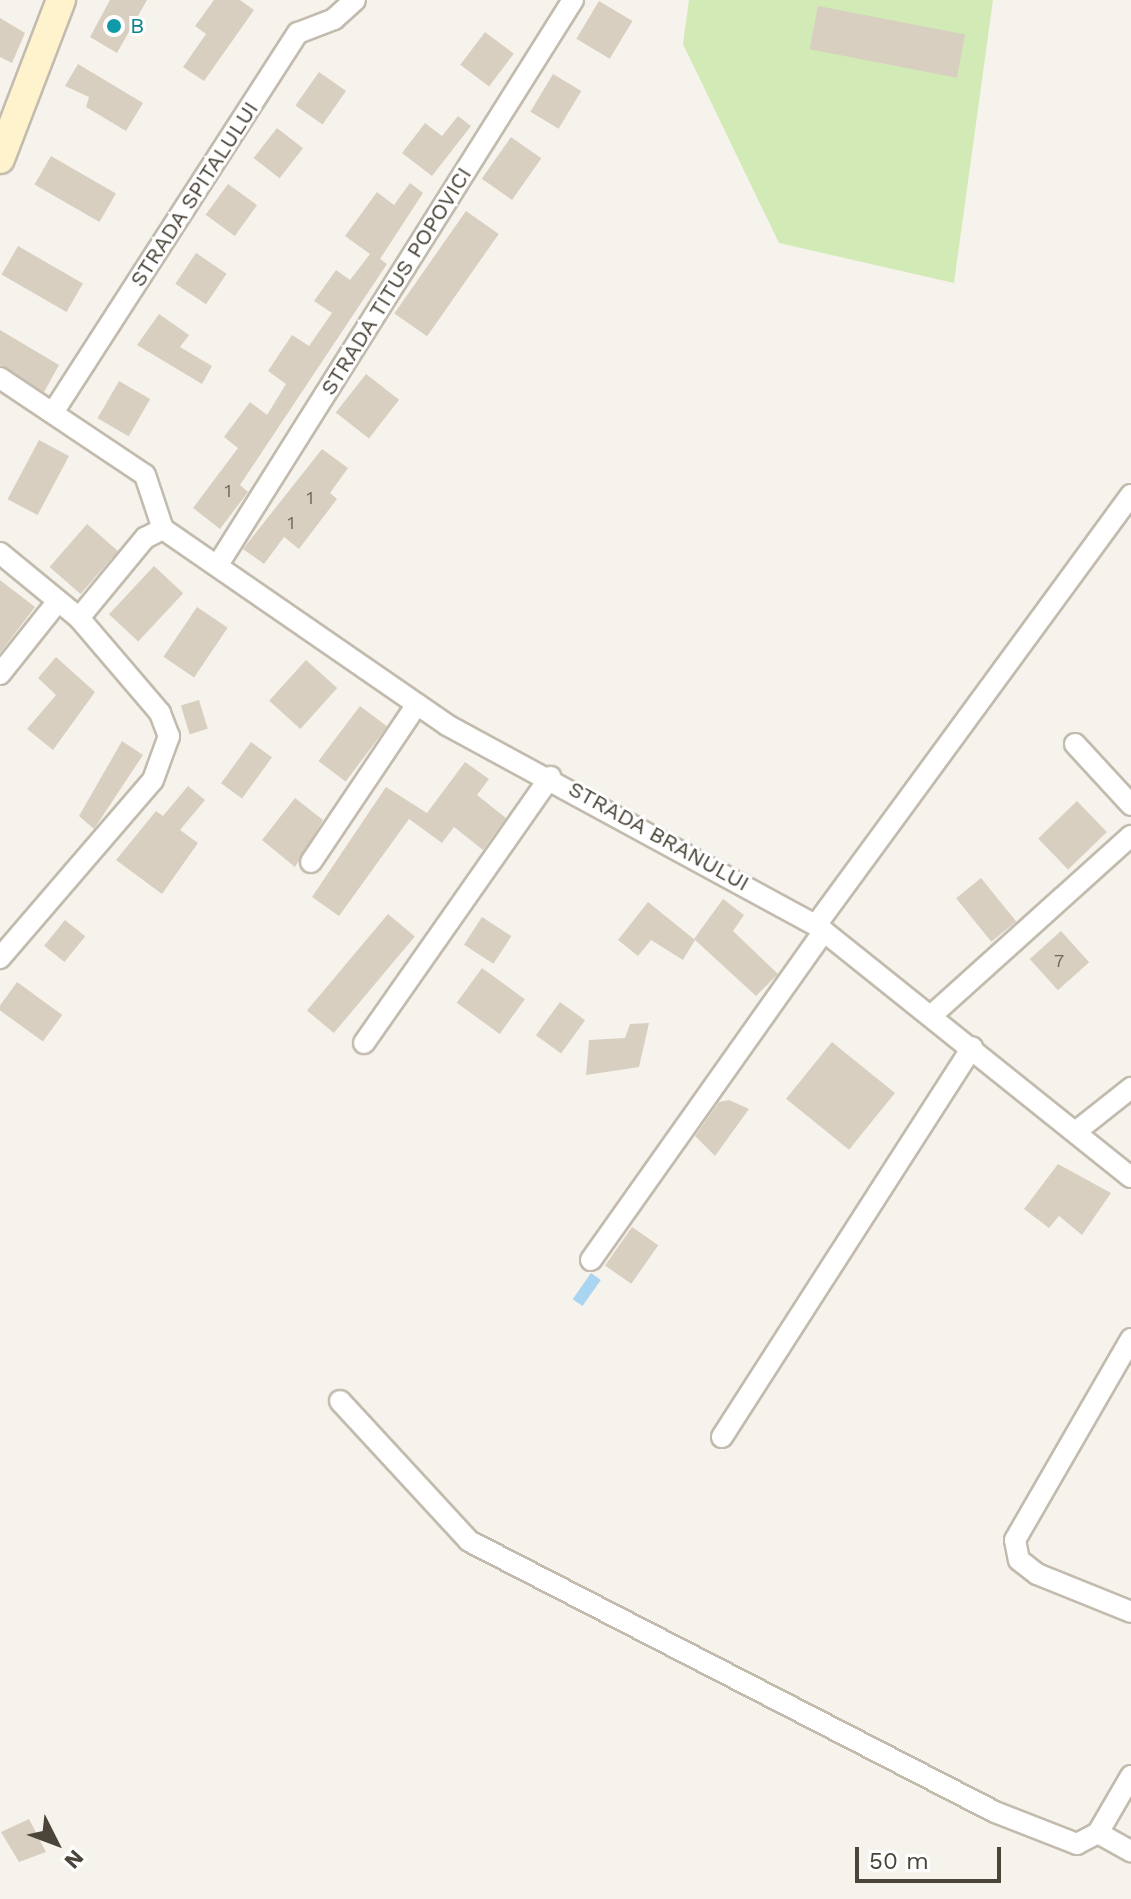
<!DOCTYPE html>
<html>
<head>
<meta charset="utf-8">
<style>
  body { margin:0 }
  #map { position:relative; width:1131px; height:1899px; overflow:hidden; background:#f6f3ec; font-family:"Work Sans",sans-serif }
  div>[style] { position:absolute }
  .green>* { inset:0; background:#d2eab5 }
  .water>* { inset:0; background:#a9d4f2; transform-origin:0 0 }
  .building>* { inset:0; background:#d8cfc1; transform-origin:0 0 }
  .roads { filter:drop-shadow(2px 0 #c2bbae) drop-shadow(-2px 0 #c2bbae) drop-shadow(0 2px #c2bbae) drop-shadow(0 -2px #c2bbae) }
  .street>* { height:20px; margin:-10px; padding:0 10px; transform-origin:10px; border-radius:10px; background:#fff }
  .secondary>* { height:28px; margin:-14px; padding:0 14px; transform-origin:14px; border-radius:14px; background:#fff3cd }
  .dots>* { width:22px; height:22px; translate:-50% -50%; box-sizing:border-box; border:4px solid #fff; border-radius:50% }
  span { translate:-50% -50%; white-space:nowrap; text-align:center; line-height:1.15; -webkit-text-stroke:6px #fff; paint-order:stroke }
  .number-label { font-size:18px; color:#6e675b }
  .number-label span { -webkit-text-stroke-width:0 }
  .culture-label { font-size:22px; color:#0d838f }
  .left { translate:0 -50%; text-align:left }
  .street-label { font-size:22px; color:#4b4439 }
  .north { position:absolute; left:16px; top:1803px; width:80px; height:80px; -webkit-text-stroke:6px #fff; paint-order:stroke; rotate:132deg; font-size:22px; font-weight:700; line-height:32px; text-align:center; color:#4b4439 }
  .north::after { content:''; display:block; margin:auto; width:28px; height:36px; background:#4b4439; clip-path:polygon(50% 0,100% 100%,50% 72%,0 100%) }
  .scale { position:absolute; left:855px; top:1847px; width:146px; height:36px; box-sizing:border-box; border:4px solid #4b4439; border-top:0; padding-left:10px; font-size:24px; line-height:28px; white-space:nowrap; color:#4b4439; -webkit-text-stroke:6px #fff; paint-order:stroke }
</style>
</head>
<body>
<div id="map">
  <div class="green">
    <div style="clip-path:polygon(689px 0,993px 0,954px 283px,779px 243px,683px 44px)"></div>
  </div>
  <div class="water">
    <div style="left:591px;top:1273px;width:12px;height:32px;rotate:35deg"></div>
  </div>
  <div class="building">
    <div style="clip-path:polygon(110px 0,147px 0,117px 53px,90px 37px)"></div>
    <div style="clip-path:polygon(214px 0,240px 0,254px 10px,204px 81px,183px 67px,206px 34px,195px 26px)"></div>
    <div style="left:599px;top:1px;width:39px;height:44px;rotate:31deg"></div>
    <div style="left:818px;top:6px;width:150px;height:44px;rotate:11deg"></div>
    <div style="clip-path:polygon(0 18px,25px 33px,12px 63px,0 57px)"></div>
    <div style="left:485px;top:32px;width:36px;height:41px;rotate:37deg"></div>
    <div style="clip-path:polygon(78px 64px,143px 103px,126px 131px,86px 107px,89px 97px,65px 86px)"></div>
    <div style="left:319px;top:72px;width:33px;height:41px;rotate:35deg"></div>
    <div style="left:553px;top:74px;width:33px;height:44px;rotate:31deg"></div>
    <div style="clip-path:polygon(458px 116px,471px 126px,432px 176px,402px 153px,425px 123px,442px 136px)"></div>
    <div style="left:277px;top:128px;width:33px;height:38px;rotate:38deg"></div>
    <div style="left:511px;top:137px;width:37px;height:51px;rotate:35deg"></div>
    <div style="left:51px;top:156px;width:75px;height:33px;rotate:30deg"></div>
    <div style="clip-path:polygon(410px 183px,423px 193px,380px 259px,387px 264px,240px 485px,248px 492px,220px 529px,193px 508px,238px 448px,224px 437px,250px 402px,267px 415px,286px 384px,268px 371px,292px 335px,309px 346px,332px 313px,314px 301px,336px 270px,350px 280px,370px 254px,345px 236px,377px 192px,394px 205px)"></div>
    <div style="left:228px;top:184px;width:36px;height:38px;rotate:36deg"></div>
    <div style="left:466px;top:211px;width:40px;height:125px;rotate:35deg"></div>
    <div style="left:18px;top:246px;width:75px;height:33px;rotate:30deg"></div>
    <div style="left:196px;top:253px;width:37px;height:37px;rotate:34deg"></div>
    <div style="clip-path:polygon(159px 314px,189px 335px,180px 347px,212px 366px,202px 384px,137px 345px)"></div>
    <div style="clip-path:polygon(0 330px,59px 365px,44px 392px,0 365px)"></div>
    <div style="left:366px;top:374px;width:42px;height:49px;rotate:38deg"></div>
    <div style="left:119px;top:381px;width:36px;height:43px;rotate:30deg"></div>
    <div style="left:39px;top:440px;width:34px;height:67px;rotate:28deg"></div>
    <div style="clip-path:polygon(322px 449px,348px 468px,330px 493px,337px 499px,299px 549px,284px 537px,264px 564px,243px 549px)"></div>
    <div style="left:87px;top:524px;width:41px;height:57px;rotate:41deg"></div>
    <div style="left:154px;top:566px;width:40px;height:66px;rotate:43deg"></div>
    <div style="clip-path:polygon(0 580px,35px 607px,0 653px)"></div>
    <div style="left:197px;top:607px;width:37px;height:60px;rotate:34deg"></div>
    <div style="clip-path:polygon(56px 657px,95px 692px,53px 750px,27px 729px,56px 695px,38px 678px)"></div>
    <div style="left:306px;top:660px;width:42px;height:55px;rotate:42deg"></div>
    <div style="left:199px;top:700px;width:30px;height:19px;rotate:73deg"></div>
    <div style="left:360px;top:706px;width:34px;height:69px;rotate:37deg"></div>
    <div style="clip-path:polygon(122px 741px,143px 755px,94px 829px,79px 816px)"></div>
    <div style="left:251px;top:742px;width:26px;height:51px;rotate:36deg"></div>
    <div style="clip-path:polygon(465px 762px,489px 779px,477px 795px,506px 818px,483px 850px,454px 827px,442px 843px,409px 819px,339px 916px,312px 897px,386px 787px,427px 813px)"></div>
    <div style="clip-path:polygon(188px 786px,205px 800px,180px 830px,198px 843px,162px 894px,116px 860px,156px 811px,163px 816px)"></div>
    <div style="clip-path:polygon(295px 798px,323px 820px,295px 867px,262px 840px)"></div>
    <div style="left:1077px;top:801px;width:43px;height:54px;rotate:46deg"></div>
    <div style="left:981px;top:878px;width:56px;height:32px;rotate:51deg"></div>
    <div style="clip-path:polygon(723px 899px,744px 915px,733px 931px,778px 974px,756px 996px,694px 939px)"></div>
    <div style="clip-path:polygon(648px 902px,695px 940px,683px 960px,651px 940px,638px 956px,618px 940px)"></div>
    <div style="left:388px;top:914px;width:35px;height:126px;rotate:40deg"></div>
    <div style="left:482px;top:917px;width:35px;height:33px;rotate:33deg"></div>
    <div style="left:65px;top:920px;width:26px;height:33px;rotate:39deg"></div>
    <div style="left:1061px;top:931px;width:42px;height:42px;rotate:48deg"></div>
    <div style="left:482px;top:968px;width:53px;height:43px;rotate:36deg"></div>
    <div style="left:17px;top:982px;width:56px;height:33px;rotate:36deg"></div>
    <div style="left:560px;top:1002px;width:31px;height:41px;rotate:36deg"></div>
    <div style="clip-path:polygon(649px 1023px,639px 1067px,586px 1075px,589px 1040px,625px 1038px,630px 1024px)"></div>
    <div style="left:832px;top:1042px;width:81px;height:73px;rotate:39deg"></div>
    <div style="clip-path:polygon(729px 1100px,749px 1109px,715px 1156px,695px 1136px,719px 1102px)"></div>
    <div style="clip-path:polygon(1058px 1164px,1111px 1193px,1082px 1235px,1059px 1216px,1049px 1228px,1024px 1209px)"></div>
    <div style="left:632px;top:1227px;width:32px;height:47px;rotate:35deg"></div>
    <div style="clip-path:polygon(29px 1819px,46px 1852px,19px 1862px,1px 1832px)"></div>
  </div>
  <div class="roads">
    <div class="street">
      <div style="left:0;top:378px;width:174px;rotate:33.8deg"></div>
      <div style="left:145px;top:475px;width:57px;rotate:71.6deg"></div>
      <div style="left:54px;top:411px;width:450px;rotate:-57.2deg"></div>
      <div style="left:298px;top:33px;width:39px;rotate:-21deg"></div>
      <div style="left:334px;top:19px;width:28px;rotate:-42deg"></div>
      <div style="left:0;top:553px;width:102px;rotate:39.4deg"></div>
      <div style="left:79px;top:618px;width:125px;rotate:49.5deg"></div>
      <div style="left:160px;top:713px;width:25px;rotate:69deg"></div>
      <div style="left:169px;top:736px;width:47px;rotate:110deg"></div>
      <div style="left:153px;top:780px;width:235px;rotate:130.7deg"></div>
      <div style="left:219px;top:563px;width:665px;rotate:-57.84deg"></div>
      <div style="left:79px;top:618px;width:104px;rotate:-50.5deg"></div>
      <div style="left:145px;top:538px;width:20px;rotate:-27deg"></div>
      <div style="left:163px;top:529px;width:345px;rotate:34.6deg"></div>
      <div style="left:447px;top:725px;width:420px;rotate:28.5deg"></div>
      <div style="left:816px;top:925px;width:403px;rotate:38.7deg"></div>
      <div style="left:0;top:674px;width:93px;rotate:-51.5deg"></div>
      <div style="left:1075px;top:744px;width:83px;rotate:47.4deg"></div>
      <div style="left:311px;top:862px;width:190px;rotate:-56.1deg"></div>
      <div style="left:816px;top:925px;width:533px;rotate:-53.78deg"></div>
      <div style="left:932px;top:1015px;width:268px;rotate:-42deg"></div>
      <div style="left:364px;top:1043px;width:325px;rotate:-55deg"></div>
      <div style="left:1078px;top:1130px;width:68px;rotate:-38.4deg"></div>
      <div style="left:591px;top:1260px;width:403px;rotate:-54.7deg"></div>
      <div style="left:1131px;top:1339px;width:232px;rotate:120deg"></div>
      <div style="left:1015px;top:1540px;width:20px;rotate:79deg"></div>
      <div style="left:1019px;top:1560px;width:23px;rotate:38deg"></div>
      <div style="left:1037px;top:1574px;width:101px;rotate:22deg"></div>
      <div style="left:340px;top:1401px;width:190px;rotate:47.3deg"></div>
      <div style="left:469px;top:1541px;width:592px;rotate:27.26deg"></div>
      <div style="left:995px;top:1812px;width:88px;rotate:21.3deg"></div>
      <div style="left:1077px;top:1844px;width:24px;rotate:-28deg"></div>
      <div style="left:722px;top:1437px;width:463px;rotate:-57.3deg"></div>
      <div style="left:1131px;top:1776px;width:66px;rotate:120.1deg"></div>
      <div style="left:1098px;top:1833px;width:38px;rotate:29deg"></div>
    </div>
    <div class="secondary">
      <div style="left:0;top:159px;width:170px;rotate:-69deg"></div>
    </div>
  </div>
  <div class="dots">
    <div style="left:114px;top:26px;background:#0f9aa8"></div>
  </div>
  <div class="number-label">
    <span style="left:228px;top:491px">1</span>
    <span style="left:310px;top:498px">1</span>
    <span style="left:291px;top:523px">1</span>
    <span style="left:1059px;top:961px">7</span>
  </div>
  <div class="culture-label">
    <span class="left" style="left:130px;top:26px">B</span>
  </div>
  <div class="street-label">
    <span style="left:194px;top:194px;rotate:-57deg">STRADA SPITALULUI</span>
    <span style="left:396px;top:281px;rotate:-58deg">STRADA TITUS POPOVICI</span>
    <span style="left:659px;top:836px;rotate:29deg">STRADA BRANULUI</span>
  </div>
  <div class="north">N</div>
  <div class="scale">50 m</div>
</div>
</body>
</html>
